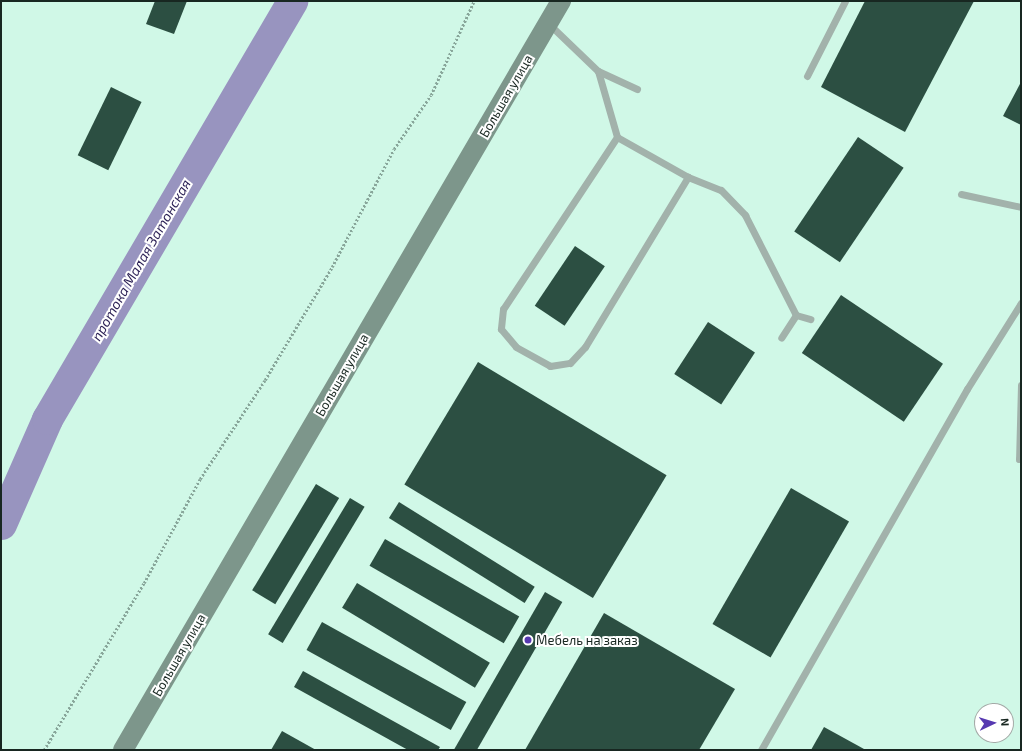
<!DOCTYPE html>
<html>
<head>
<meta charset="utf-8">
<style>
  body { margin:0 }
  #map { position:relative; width:1022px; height:751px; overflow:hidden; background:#d0f8e7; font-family:"Exo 2",sans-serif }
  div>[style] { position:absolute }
  .river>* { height:31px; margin:-15.5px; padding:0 15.5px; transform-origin:15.5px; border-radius:15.5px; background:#9894bf }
  .building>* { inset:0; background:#2c4f42; transform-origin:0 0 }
  .path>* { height:2.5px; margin-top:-1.25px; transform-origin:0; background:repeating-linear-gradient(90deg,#88a69a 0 2px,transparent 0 4px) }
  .service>* { height:7px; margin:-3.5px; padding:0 3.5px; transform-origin:3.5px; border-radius:3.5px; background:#a2b2ab }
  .secondary>* { height:20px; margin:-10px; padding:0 10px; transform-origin:10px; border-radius:10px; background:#7d968b }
  .dots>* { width:11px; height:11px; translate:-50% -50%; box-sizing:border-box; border:2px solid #fff; border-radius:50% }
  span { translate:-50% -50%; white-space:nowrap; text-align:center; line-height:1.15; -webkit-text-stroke:4px #fff; paint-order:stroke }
  .street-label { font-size:13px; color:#182721 }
  .poi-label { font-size:13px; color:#182721 }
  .left { translate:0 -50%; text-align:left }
  .water-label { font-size:14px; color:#2a1f54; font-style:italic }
  .frame { position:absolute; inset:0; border:2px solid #182721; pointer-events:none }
  .north { position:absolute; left:974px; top:703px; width:40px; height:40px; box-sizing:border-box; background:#fff; border:1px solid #a3a9a6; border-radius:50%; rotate:86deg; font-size:11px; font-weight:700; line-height:16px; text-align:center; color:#182721 }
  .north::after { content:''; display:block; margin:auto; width:14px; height:18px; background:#5739b1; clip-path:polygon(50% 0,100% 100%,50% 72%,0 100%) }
</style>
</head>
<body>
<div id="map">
  <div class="river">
    <div style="left:1px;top:524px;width:115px;rotate:-66.3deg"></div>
    <div style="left:47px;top:419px;width:485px;rotate:-59.6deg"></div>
  </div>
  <div class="building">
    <div style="clip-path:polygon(155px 1px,187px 1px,174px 34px,146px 24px)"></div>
    <div style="clip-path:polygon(865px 1px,974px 1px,905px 132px,821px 87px)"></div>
    <div style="clip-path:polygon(1021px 82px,1021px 125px,1003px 116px)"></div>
    <div style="left:111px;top:87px;width:34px;height:76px;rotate:26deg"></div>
    <div style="left:858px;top:137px;width:55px;height:114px;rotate:34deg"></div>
    <div style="left:575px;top:246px;width:36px;height:72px;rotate:34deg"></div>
    <div style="left:841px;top:295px;width:123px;height:70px;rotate:34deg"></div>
    <div style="left:708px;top:322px;width:56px;height:62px;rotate:33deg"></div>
    <div style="left:478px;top:362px;width:220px;height:143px;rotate:31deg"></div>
    <div style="left:316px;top:484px;width:27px;height:124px;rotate:31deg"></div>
    <div style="left:791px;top:488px;width:67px;height:157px;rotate:30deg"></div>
    <div style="left:350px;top:498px;width:17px;height:159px;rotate:31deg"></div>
    <div style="left:399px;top:502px;width:160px;height:19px;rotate:32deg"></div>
    <div style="left:385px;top:539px;width:155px;height:31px;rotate:30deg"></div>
    <div style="left:357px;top:583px;width:155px;height:29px;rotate:31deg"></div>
    <div style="left:545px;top:592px;width:20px;height:183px;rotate:30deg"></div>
    <div style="clip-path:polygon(604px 613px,735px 689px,699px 750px,525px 750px)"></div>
    <div style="left:322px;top:622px;width:165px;height:32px;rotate:29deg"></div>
    <div style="clip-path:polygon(303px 671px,440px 747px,438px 750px,408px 750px,294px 687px)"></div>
    <div style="clip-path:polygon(824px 727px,864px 749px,863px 750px,811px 750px)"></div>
    <div style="clip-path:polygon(282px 731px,316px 750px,271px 750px)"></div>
  </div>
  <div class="path">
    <div style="left:44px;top:750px;width:195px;rotate:-59.1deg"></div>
    <div style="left:144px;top:583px;width:118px;rotate:-61.7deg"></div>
    <div style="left:200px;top:479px;width:118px;rotate:-56.7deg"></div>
    <div style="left:265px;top:380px;width:131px;rotate:-59.3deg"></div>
    <div style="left:332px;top:267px;width:133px;rotate:-62.3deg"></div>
    <div style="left:394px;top:149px;width:65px;rotate:-55.6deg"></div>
    <div style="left:431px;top:95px;width:103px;rotate:-65.4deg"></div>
  </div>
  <div class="service">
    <div style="left:550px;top:25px;width:66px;rotate:43.8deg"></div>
    <div style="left:598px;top:71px;width:69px;rotate:73.9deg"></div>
    <div style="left:617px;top:137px;width:206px;rotate:123.5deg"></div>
    <div style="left:503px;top:309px;width:20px;rotate:96deg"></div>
    <div style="left:501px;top:329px;width:23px;rotate:50deg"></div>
    <div style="left:516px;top:347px;width:39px;rotate:29deg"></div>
    <div style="left:550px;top:366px;width:20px;rotate:-9deg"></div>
    <div style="left:570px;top:363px;width:22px;rotate:-47deg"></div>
    <div style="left:585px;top:347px;width:199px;rotate:-58.8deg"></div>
    <div style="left:688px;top:177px;width:81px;rotate:-150.6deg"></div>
    <div style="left:598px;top:71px;width:43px;rotate:24.8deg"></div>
    <div style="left:807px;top:76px;width:84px;rotate:-63.1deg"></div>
    <div style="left:688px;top:177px;width:35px;rotate:22deg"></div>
    <div style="left:721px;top:190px;width:35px;rotate:46deg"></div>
    <div style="left:745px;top:215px;width:112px;rotate:63deg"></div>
    <div style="left:796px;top:315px;width:27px;rotate:123deg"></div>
    <div style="left:961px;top:194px;width:61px;rotate:12.2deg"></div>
    <div style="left:796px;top:315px;width:15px;rotate:16deg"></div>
    <div style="left:1021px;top:385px;width:74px;rotate:91.5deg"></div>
    <div style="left:1019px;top:459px;width:2px"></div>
    <div style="left:761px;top:750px;width:416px;rotate:-60.3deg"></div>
    <div style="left:967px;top:389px;width:102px;rotate:-57.9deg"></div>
  </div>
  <div class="secondary">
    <div style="left:123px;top:750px;width:868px;rotate:-59.68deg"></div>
  </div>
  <div class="dots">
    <div style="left:528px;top:640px;background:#5739b1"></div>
  </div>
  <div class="street-label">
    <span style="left:506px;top:96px;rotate:-60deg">Большая улица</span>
    <span style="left:342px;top:375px;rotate:-60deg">Большая улица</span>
    <span style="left:179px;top:655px;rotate:-60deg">Большая улица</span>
  </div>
  <div class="poi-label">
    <span class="left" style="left:536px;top:640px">Мебель на заказ</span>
  </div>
  <div class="water-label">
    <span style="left:141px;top:260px;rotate:-60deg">протока Малая Затонская</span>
  </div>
  <div class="frame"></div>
  <div class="north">N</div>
</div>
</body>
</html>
